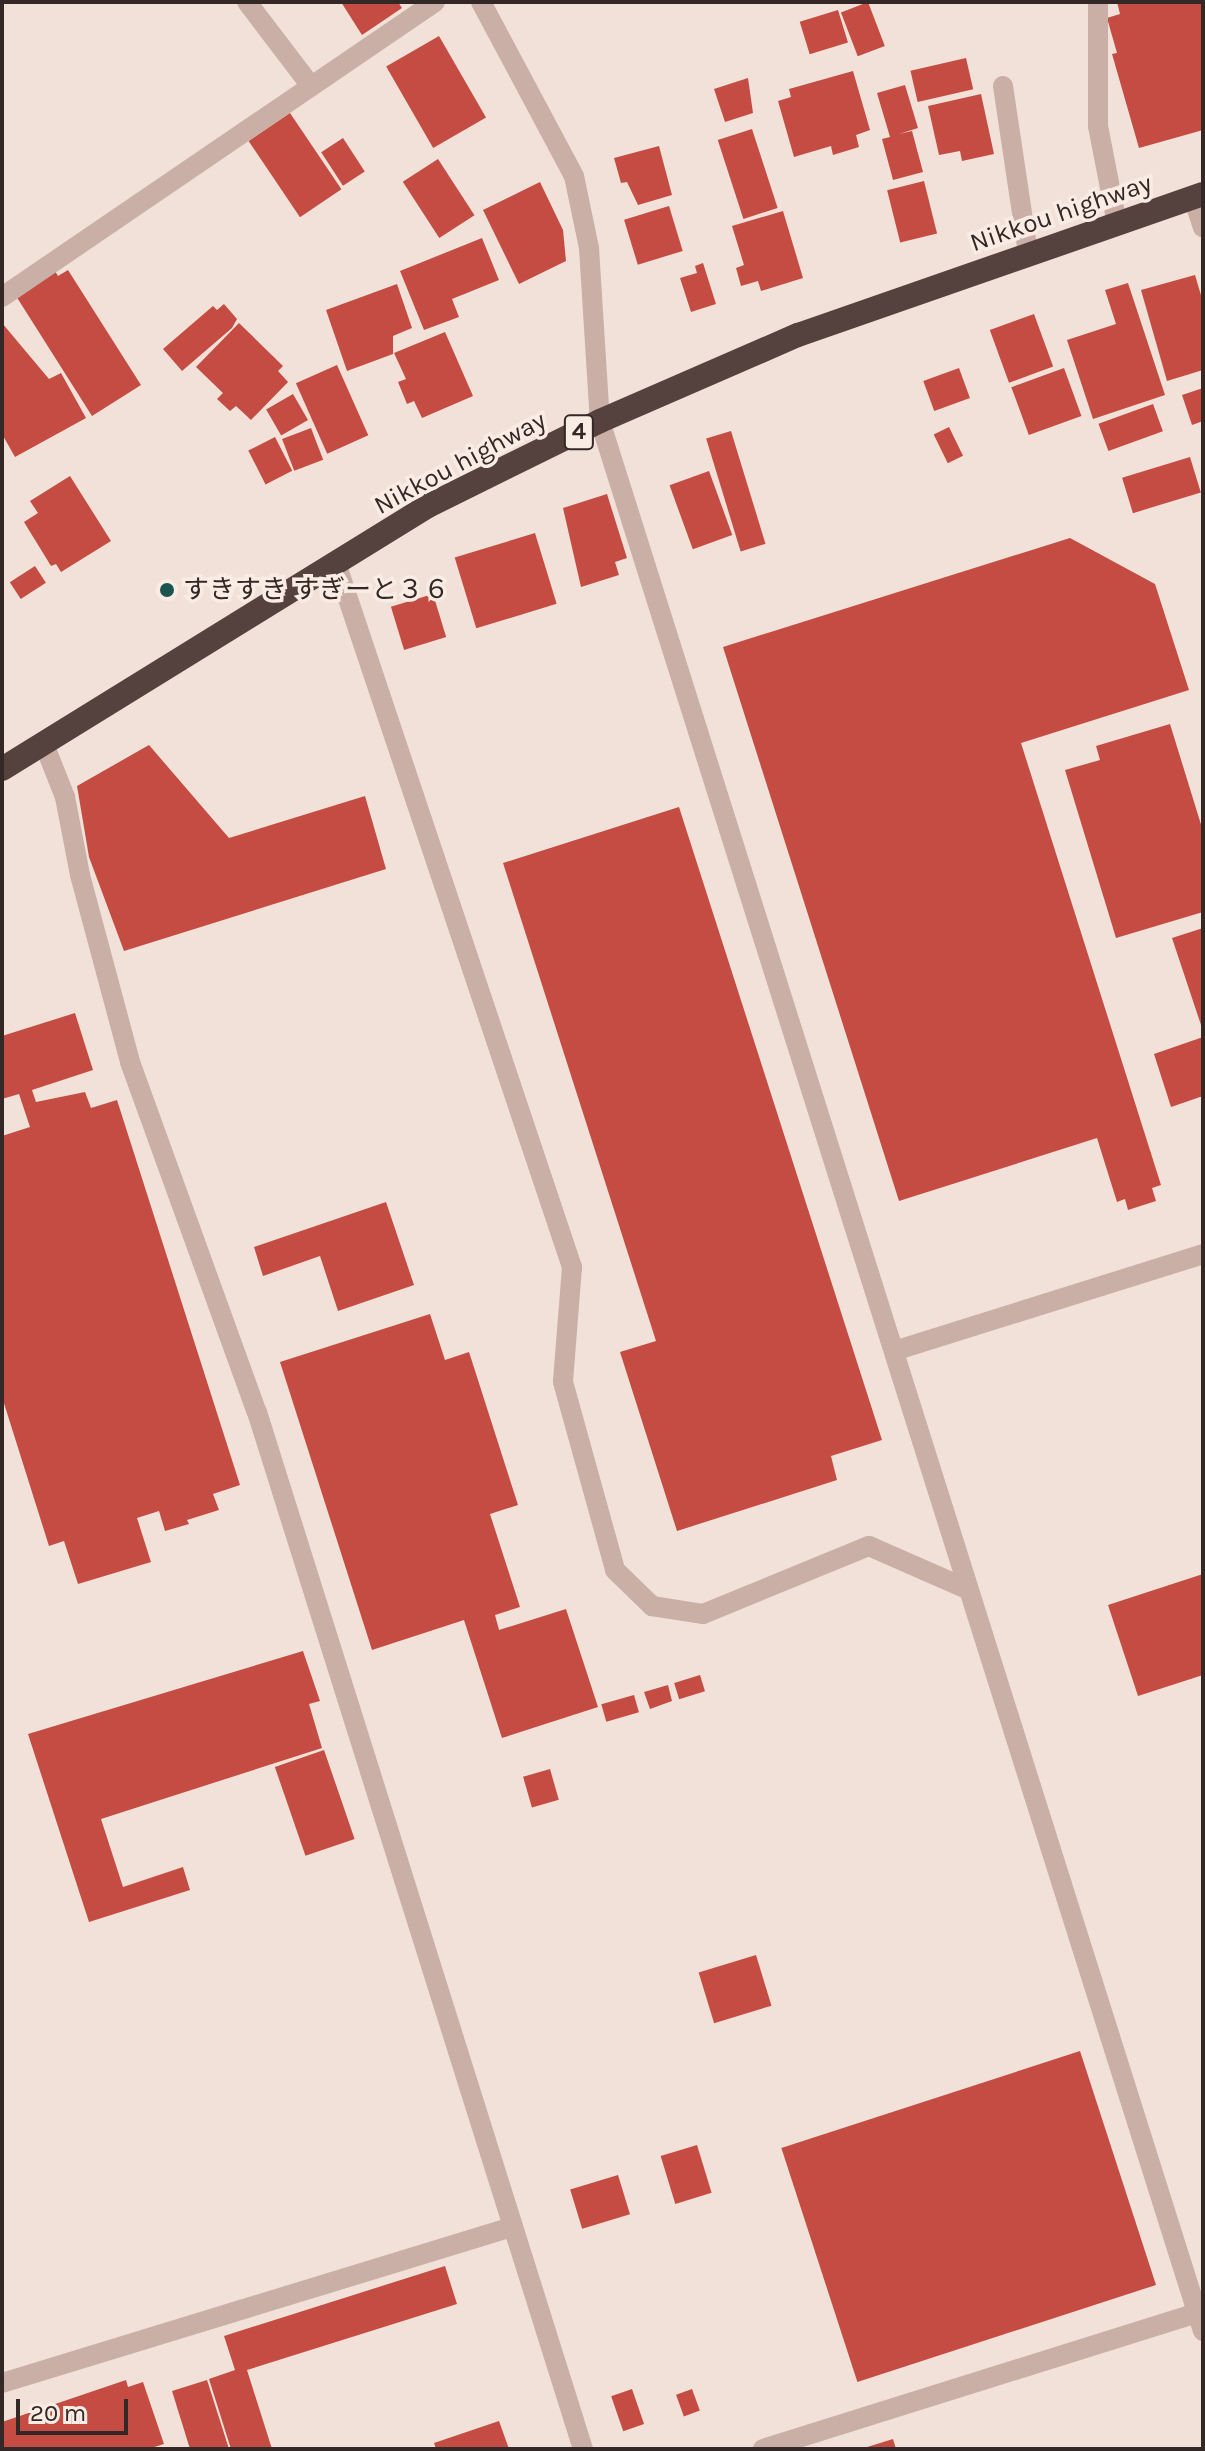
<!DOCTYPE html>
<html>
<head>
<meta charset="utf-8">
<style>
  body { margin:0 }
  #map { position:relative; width:1205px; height:2451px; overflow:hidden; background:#f1e1d8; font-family:Karla,"Noto Sans JP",sans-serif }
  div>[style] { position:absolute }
  .building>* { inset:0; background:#c54c42; transform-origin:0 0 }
  .minor>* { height:20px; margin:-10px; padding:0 10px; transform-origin:10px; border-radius:10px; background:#c9afa5 }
  .highway>* { height:24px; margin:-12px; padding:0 12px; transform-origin:12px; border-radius:12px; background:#55413d }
  .dots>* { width:22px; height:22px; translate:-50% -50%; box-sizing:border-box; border:4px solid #f9ece4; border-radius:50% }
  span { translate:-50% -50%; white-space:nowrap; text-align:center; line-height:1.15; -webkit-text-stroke:7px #f9ece4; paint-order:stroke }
  .shield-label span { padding:2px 6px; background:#f9ece4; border:2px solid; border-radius:6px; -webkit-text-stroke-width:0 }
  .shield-label { font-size:24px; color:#342826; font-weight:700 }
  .street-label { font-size:26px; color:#342826 }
  .poi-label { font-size:26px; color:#342826 }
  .left { translate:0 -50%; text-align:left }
  .frame { position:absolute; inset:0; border:4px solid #342826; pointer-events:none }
  .scale { position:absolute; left:16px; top:2399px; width:112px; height:36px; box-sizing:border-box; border:4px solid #342826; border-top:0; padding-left:10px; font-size:24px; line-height:28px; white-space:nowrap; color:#342826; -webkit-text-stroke:6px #f9ece4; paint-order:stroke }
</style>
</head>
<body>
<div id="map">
  <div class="building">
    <div style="clip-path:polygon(341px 2px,398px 2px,402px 8px,362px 35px)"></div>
    <div style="left:868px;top:2px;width:47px;height:29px;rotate:69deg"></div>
    <div style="clip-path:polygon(1117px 2px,1203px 2px,1203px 130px,1139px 148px,1112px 54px,1117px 53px,1107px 18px,1120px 14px)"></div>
    <div style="left:838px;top:10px;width:34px;height:40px;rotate:73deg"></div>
    <div style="left:439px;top:36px;width:94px;height:61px;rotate:60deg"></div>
    <div style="left:966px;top:58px;width:32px;height:57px;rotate:77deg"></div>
    <div style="clip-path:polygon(853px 71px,870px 130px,856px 135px,859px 147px,833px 155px,831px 146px,794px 157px,778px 101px,791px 97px,789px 89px)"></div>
    <div style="clip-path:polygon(748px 78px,753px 113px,725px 122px,714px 89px)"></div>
    <div style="clip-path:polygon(905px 85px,918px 128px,899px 134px,912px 131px,923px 172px,893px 180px,882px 139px,890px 137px,877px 93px)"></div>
    <div style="clip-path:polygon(981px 94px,994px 154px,962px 161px,960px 151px,939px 155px,928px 106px)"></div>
    <div style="left:290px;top:113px;width:92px;height:50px;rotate:56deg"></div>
    <div style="left:752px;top:129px;width:83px;height:36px;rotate:72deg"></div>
    <div style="left:343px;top:138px;width:40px;height:26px;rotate:57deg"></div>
    <div style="clip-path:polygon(659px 146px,672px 195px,638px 205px,627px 182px,621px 183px,614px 158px)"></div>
    <div style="left:438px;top:159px;width:67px;height:42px;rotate:57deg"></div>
    <div style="left:924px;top:181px;width:54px;height:38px;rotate:76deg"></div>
    <div style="clip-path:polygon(540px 182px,563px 230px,566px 261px,519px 284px,483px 210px)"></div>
    <div style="left:669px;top:206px;width:47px;height:47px;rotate:73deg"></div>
    <div style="clip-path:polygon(783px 211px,803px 278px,761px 291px,758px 281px,741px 286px,736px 268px,744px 265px,732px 226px)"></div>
    <div style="clip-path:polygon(482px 238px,499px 280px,452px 299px,459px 317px,424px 330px,400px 271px)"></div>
    <div style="clip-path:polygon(703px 263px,716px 304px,691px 312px,680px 278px,697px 273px,695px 266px)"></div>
    <div style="clip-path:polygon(68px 270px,141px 385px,92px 416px,16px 296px,55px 271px,58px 276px)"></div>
    <div style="clip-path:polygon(1195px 275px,1203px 302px,1203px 370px,1167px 381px,1141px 290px)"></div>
    <div style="clip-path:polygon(1128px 283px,1165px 395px,1093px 419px,1067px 340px,1116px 324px,1105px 290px)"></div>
    <div style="clip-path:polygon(397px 284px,412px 328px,393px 336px,393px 354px,347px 371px,326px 310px)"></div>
    <div style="clip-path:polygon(224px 304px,237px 319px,232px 328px,182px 371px,163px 349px,213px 306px,217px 310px)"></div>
    <div style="left:1034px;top:314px;width:56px;height:47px;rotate:70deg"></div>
    <div style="clip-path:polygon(2px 323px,49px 379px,61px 373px,86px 418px,15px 457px,2px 434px)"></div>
    <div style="clip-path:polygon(239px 323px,283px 366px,278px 371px,288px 382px,251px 420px,236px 406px,230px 411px,217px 399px,223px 393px,196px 367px)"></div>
    <div style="clip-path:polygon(445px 332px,473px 396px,422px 418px,414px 401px,407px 404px,398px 382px,406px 379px,394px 353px)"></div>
    <div style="left:337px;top:365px;width:77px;height:45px;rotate:66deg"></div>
    <div style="left:959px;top:368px;width:32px;height:38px;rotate:70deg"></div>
    <div style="left:1064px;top:368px;width:51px;height:56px;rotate:70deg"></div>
    <div style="clip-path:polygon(1203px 388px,1203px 421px,1192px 425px,1182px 395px)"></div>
    <div style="left:293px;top:394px;width:30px;height:31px;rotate:60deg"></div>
    <div style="left:1153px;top:404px;width:29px;height:58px;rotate:70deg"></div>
    <div style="left:949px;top:427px;width:32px;height:17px;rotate:64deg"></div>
    <div style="left:311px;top:428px;width:34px;height:31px;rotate:69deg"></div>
    <div style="left:731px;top:431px;width:118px;height:26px;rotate:73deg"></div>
    <div style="left:275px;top:437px;width:38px;height:30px;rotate:63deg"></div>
    <div style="left:1190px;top:457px;width:37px;height:71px;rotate:73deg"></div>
    <div style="left:709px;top:471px;width:68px;height:42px;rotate:70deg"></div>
    <div style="clip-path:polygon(70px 476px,111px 541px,61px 572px,56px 564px,51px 566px,24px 522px,38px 513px,30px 501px)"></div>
    <div style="clip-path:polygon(607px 494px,627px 558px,615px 562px,619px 575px,581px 587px,563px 508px)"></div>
    <div style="left:535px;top:533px;width:74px;height:84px;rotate:73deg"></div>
    <div style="clip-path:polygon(1070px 538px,1155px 584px,1189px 690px,1021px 743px,1161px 1185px,1152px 1188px,1156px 1201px,1128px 1210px,1125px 1199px,1117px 1202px,1097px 1138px,899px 1201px,723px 647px)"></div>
    <div style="left:35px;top:566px;width:20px;height:30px;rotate:57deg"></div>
    <div style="left:433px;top:594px;width:45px;height:44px;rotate:73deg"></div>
    <div style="clip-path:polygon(1170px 724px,1203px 831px,1203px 912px,1116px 938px,1065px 770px,1100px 760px,1096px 746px)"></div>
    <div style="clip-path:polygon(149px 745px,229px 838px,365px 796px,386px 869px,124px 951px,89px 857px,77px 786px)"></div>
    <div style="clip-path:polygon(679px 807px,882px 1440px,831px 1456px,837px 1480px,677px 1531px,620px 1352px,656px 1341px,503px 863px)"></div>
    <div style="clip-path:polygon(1203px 928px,1203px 1028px,1202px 1028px,1172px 938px)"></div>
    <div style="clip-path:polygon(75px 1013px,93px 1070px,32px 1090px,36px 1102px,85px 1092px,91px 1108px,117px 1100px,240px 1485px,213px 1494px,219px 1510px,187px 1520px,189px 1524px,165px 1531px,159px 1511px,137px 1518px,151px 1562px,78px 1584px,64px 1541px,49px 1546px,2px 1397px,2px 1136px,30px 1127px,19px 1094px,2px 1099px,2px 1036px)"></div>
    <div style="clip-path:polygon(1203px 1037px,1203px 1096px,1171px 1107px,1154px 1054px)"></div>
    <div style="clip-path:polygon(386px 1202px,414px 1285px,338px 1311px,320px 1256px,263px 1276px,254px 1247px)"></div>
    <div style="clip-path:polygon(430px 1314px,445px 1360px,469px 1352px,518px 1505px,490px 1514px,520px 1607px,495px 1615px,499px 1630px,566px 1609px,598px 1707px,502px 1738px,464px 1620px,372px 1650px,280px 1362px)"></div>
    <div style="clip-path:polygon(1203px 1574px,1203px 1675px,1138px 1696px,1108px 1605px)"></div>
    <div style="clip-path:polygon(303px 1651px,320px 1701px,309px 1704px,322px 1748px,101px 1819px,123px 1887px,183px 1867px,190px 1890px,89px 1922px,28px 1734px)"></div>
    <div style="left:700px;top:1675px;width:17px;height:27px;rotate:73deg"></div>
    <div style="clip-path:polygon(668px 1685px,672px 1701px,650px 1709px,644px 1692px)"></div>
    <div style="left:634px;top:1695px;width:18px;height:34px;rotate:74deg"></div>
    <div style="left:324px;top:1750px;width:94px;height:52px;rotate:71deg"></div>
    <div style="left:550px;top:1769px;width:32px;height:28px;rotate:74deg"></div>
    <div style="left:756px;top:1955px;width:53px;height:60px;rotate:73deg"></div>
    <div style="left:1080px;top:2051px;width:246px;height:314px;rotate:72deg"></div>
    <div style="left:697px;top:2145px;width:50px;height:38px;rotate:73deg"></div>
    <div style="left:618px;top:2175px;width:41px;height:50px;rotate:73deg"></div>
    <div style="clip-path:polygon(445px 2266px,457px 2304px,247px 2370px,272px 2449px,231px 2449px,209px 2379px,235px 2370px,224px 2336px)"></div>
    <div style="clip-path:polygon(126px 2380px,128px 2387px,143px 2382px,164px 2444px,148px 2449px,2px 2449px,2px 2422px)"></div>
    <div style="clip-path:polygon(207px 2380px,229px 2449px,190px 2449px,172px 2391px)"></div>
    <div style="left:632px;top:2389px;width:37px;height:22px;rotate:71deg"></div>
    <div style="left:692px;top:2389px;width:23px;height:17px;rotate:70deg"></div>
    <div style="clip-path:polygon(499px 2421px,509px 2449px,436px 2449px,434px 2443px)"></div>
    <div style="clip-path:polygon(893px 2439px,896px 2449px,865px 2449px,864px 2448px)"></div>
  </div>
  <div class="minor">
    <div style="left:247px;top:2px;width:106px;rotate:52.7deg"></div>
    <div style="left:481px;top:2px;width:197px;rotate:61.9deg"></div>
    <div style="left:574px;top:176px;width:74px;rotate:78.2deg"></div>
    <div style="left:589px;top:248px;width:173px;rotate:86.4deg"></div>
    <div style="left:600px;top:421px;width:2003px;rotate:72.48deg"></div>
    <div style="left:1098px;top:2px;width:124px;rotate:90deg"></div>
    <div style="left:1098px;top:126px;width:100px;rotate:79deg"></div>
    <div style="left:1003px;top:86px;width:170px;rotate:81.5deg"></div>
    <div style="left:1193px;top:197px;width:32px;rotate:72deg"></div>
    <div style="left:2px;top:297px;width:524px;rotate:-34.27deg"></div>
    <div style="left:336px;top:563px;width:743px;rotate:71.47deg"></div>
    <div style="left:572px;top:1267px;width:115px;rotate:94.5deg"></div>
    <div style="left:563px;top:1382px;width:195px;rotate:74.5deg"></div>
    <div style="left:615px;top:1570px;width:52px;rotate:44.2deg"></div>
    <div style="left:652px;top:1606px;width:52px;rotate:8.9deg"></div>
    <div style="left:703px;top:1614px;width:179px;rotate:-22.3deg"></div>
    <div style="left:869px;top:1546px;width:107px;rotate:23.7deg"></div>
    <div style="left:44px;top:744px;width:57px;rotate:68.4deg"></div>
    <div style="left:65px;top:797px;width:79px;rotate:79.1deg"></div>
    <div style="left:80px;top:875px;width:194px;rotate:75deg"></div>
    <div style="left:130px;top:1062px;width:372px;rotate:70.1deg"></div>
    <div style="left:257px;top:1412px;width:1087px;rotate:72.55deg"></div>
    <div style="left:894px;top:1351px;width:324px;rotate:-17.4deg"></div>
    <div style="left:2px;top:2383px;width:533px;rotate:-17.01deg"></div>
    <div style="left:763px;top:2449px;width:461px;rotate:-17.4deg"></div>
  </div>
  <div class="highway">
    <div style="left:2px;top:769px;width:501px;rotate:-31.69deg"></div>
    <div style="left:428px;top:506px;width:192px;rotate:-26.3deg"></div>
    <div style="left:600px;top:421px;width:216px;rotate:-23.5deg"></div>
    <div style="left:798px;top:335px;width:429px;rotate:-19.2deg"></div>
  </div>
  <div class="dots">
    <div style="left:167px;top:590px;background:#1c554f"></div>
  </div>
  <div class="shield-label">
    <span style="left:579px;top:432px">4</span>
  </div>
  <div class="street-label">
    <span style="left:1061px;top:213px;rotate:-19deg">Nikkou highway</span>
    <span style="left:460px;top:463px;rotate:-28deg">Nikkou highway</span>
  </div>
  <div class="poi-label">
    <span class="left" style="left:183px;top:590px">すきすき すぎーと３６</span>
  </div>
  <div class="frame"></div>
  <div class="scale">20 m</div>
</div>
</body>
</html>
